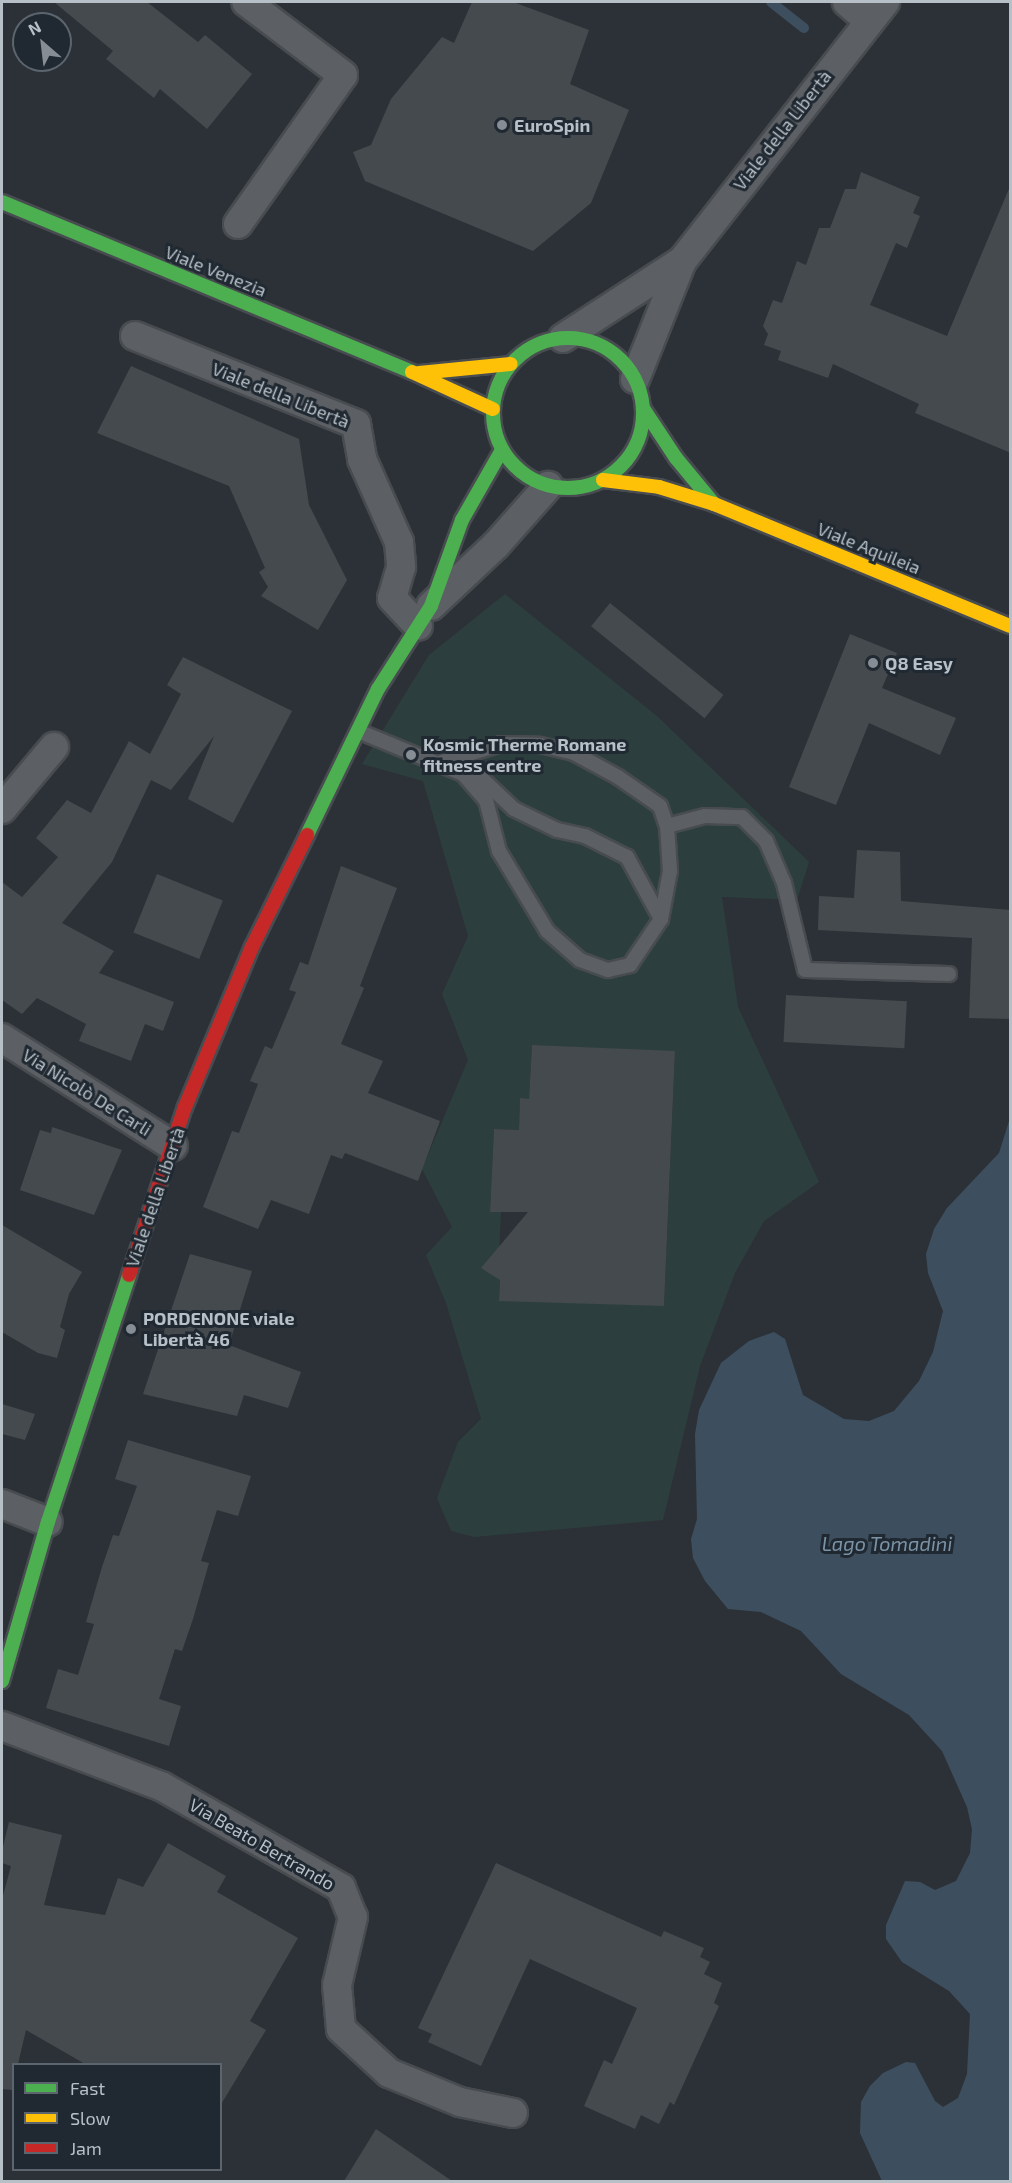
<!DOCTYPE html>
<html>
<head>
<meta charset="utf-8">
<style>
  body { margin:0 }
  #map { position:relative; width:1012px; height:2183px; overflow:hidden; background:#2c3137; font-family:"Exo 2",sans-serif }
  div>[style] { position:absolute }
  .green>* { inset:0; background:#2c3f3e }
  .water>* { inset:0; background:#3d4f5e }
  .stream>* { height:10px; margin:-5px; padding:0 5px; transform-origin:5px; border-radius:5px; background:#3d4f5e }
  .building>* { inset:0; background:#454a4f; transform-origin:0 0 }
  .roads { filter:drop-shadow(2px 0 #484c50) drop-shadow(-2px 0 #484c50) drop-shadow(0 2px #484c50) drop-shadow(0 -2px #484c50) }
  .lane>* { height:14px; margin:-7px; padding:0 7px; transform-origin:7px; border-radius:7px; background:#5c6065 }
  .street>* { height:28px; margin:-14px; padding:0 14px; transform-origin:14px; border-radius:14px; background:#5c6065 }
  .fast>* { height:14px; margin:-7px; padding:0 7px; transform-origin:7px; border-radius:7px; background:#4caf50 }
  .fast>.ring { margin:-7px; padding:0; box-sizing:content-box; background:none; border:14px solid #4caf50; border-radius:50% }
  .slow>* { height:14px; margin:-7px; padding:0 7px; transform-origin:7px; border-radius:7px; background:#ffc107 }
  .jam>* { height:14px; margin:-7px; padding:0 7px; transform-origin:7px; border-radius:7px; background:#c62828 }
  .dots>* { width:16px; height:16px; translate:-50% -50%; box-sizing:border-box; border:3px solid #202931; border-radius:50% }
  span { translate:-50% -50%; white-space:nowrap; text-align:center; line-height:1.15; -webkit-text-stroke:6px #202931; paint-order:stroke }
  .poi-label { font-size:18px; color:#b7bfc7; font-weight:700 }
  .left { translate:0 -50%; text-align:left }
  .street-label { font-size:18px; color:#b7bfc7 }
  .water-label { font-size:20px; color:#7b93a6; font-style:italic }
  .frame { position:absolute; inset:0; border:3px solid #b7bfc7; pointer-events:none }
  .legend { position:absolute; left:12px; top:2063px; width:210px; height:108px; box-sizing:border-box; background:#202931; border:2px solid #5c656d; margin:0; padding:8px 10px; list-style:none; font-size:18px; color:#b7bfc7 }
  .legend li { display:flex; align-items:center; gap:12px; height:30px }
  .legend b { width:30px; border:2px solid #5c656d }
  .north { position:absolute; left:12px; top:12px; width:60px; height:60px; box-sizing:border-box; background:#202931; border:2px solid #5c656d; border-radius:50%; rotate:332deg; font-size:16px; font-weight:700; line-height:24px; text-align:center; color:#b7bfc7 }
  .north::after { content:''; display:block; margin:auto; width:21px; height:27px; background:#868d95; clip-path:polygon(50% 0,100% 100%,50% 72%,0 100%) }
</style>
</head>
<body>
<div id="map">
  <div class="green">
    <div style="clip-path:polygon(evenodd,505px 594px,658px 717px,809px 862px,797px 900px,722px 897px,738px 1007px,819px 1182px,764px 1221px,735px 1273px,700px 1366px,663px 1520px,474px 1537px,451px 1531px,437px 1498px,458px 1442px,481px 1419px,446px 1303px,426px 1255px,452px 1227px,422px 1169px,468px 1060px,442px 994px,468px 936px,423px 781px,362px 764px,429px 655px,505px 594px,532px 1045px,675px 1052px,664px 1305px,499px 1300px,500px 1278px,485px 1267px,492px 1255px,499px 1253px,501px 1212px,490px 1212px,494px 1129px,519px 1130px,520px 1099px,529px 1099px,532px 1045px)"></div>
  </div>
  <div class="water">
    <div style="clip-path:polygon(1010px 1118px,1010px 2181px,882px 2181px,860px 2133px,861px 2102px,870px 2086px,883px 2073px,906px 2062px,915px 2063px,935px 2101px,943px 2107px,958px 2098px,967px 2074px,970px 2014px,949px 1991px,902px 1962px,886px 1939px,886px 1925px,905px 1881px,920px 1882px,935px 1890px,956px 1881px,970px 1853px,972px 1829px,967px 1807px,942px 1751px,909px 1715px,841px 1674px,801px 1631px,761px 1612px,728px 1609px,705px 1581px,693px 1558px,691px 1539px,697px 1519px,695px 1434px,699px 1410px,721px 1363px,749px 1341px,774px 1332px,785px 1339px,803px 1395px,844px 1419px,869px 1421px,894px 1411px,919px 1381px,933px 1352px,943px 1311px,928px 1273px,926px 1254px,934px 1229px,947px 1208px,999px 1153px)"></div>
  </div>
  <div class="stream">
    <div style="left:771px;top:2px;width:42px;rotate:38.2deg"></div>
  </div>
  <div class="building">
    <div style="clip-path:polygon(54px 2px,147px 2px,198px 42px,205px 35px,252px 74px,207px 129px,160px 89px,154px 98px,106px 59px,113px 51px)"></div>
    <div style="clip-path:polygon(472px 2px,513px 2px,589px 30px,570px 84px,629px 110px,591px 203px,533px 251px,365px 181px,353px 152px,371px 145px,391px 99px,442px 37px,454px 43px)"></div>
    <div style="clip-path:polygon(861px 172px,920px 197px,913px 213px,920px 216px,907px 248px,896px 243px,870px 305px,947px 336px,1011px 184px,1011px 453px,915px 413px,919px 404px,833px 364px,828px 378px,778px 360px,781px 351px,764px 345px,768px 334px,763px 326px,773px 300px,782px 303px,797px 261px,806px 265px,819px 228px,830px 228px,845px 189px,856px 189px)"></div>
    <div style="clip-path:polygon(131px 366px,299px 439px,309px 505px,347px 580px,318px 630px,261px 596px,268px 587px,259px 572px,265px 568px,229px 486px,97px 433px)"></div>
    <div style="left:610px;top:603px;width:146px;height:30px;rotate:39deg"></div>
    <div style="clip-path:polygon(850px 634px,897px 653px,882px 688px,956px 718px,940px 755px,869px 723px,836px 805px,789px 787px)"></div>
    <div style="clip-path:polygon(183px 657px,292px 711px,233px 823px,188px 799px,214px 736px,171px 790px,151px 780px,112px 862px,62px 923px,114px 951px,99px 973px,174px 1002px,163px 1031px,145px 1024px,131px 1061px,79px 1041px,86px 1024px,37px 998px,22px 1014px,2px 1000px,2px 882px,22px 897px,58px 857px,36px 838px,67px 800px,91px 813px,129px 741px,150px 754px,181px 694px,167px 685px)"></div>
    <div style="clip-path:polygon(857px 850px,900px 852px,901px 901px,1011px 910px,1011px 1019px,969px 1018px,972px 938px,818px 930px,819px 896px,854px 898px)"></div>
    <div style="clip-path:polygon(341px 866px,397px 888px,360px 986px,364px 988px,341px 1044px,383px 1061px,368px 1093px,440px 1121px,418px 1181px,345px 1153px,342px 1159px,331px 1155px,309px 1214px,271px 1200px,258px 1229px,203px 1207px,232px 1131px,239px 1133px,258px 1084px,250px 1081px,265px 1046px,272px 1049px,296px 992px,289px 990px,300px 962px,308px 965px)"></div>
    <div style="left:157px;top:874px;width:71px;height:63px;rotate:22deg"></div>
    <div style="left:786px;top:995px;width:121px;height:47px;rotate:3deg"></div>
    <div style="clip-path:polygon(532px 1045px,675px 1051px,664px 1306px,499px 1301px,500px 1280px,481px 1268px,528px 1212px,490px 1212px,494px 1129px,519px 1130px,520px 1098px,529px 1099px)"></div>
    <div style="clip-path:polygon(52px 1127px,122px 1150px,94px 1215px,20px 1190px,40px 1130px,51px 1133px)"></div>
    <div style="clip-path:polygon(2px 1225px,82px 1272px,69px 1294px,60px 1327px,65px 1330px,57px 1358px,38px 1353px,2px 1332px)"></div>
    <div style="clip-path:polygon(190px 1254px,252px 1271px,229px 1345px,301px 1372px,288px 1408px,244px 1395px,237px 1416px,143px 1394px)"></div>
    <div style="clip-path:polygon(2px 1404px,35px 1414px,25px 1440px,2px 1434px)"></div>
    <div style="clip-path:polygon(128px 1440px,251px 1476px,238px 1516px,217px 1510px,201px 1561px,209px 1563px,193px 1619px,182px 1651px,175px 1649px,159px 1699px,181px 1706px,169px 1746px,46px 1708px,58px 1669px,78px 1675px,94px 1624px,86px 1622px,102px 1567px,113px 1535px,119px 1536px,137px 1486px,115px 1479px)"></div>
    <div style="clip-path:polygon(9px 1822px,62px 1835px,44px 1905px,105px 1915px,118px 1878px,143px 1887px,168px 1843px,226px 1876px,217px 1892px,298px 1938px,250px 2021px,266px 2030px,220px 2106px,220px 2064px,85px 2064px,26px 2030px,18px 2064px,14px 2064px,12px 2090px,2px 2089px,2px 1899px,11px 1866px,2px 1863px,2px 1851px)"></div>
    <div style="clip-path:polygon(496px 1863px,661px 1937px,664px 1931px,704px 1948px,700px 1957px,710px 1962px,704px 1974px,722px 1983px,714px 2003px,719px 2006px,674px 2105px,670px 2102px,659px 2124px,641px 2115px,635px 2129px,584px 2106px,604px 2060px,612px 2064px,637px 2008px,530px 1959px,481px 2066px,428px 2042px,432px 2034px,418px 2028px)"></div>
    <div style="clip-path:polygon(376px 2129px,452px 2181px,344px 2181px)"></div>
  </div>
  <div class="roads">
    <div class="lane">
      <div style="left:358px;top:731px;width:113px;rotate:22.3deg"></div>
      <div style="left:463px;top:774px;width:35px;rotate:49deg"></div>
      <div style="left:486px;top:800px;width:53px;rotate:75.7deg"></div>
      <div style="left:499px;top:851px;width:93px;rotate:59deg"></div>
      <div style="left:547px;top:931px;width:44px;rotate:41.3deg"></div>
      <div style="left:580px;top:960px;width:30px;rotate:20deg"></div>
      <div style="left:608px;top:970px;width:23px;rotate:-13deg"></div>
      <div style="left:630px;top:965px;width:55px;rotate:-56deg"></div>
      <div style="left:661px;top:919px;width:71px;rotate:-118.7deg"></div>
      <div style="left:627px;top:857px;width:47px;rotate:-153.4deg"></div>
      <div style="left:585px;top:836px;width:29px;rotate:-168deg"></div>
      <div style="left:557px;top:830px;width:48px;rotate:-154deg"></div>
      <div style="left:514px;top:809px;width:45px;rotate:-136.8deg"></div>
      <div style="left:481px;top:778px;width:18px;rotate:-167deg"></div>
      <div style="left:439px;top:763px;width:65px;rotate:-17deg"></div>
      <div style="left:501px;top:744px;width:39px;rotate:1deg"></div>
      <div style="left:540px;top:745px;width:35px;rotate:13deg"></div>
      <div style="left:574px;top:753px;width:50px;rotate:28.6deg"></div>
      <div style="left:618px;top:777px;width:51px;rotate:34.6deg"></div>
      <div style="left:660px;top:806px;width:21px;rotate:71deg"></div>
      <div style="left:667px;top:826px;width:39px;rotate:-15deg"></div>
      <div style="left:705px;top:816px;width:37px;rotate:2deg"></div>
      <div style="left:742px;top:817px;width:34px;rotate:45deg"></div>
      <div style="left:766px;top:841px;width:46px;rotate:66.8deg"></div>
      <div style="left:784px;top:883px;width:89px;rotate:76.4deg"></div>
      <div style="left:805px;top:970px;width:144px;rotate:1.6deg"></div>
      <div style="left:661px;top:919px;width:49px;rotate:-79.4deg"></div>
      <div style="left:670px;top:871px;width:45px;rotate:-93.8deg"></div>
    </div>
    <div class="street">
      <div style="left:847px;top:2px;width:28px;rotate:41deg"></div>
      <div style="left:238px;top:224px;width:182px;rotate:-54.8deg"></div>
      <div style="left:343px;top:75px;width:121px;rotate:-143deg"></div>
      <div style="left:135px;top:336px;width:238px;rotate:21.7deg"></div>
      <div style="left:356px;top:424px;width:36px;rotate:80deg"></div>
      <div style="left:362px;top:459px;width:91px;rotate:66deg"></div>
      <div style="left:399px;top:542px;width:25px;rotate:85deg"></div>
      <div style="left:401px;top:567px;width:32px;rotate:106deg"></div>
      <div style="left:392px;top:598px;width:38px;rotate:47deg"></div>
      <div style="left:563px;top:338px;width:142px;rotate:-32.9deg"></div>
      <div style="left:635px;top:379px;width:127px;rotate:-68.3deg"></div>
      <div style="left:682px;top:261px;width:329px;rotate:-51.9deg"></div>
      <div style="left:431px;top:606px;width:89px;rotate:-43.2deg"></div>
      <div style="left:496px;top:545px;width:79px;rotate:-48.6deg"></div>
      <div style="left:2px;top:809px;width:81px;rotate:-50deg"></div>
      <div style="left:2px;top:1038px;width:202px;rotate:32.3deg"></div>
      <div style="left:2px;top:1504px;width:49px;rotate:21.4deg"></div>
      <div style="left:2px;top:1726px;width:170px;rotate:20.7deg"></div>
      <div style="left:161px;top:1786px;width:207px;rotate:29.5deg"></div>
      <div style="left:341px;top:1888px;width:31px;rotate:68deg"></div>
      <div style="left:353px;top:1917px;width:70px;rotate:103.2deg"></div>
      <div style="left:337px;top:1985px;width:44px;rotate:84.8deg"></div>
      <div style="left:341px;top:2029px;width:65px;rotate:42.5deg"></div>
      <div style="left:389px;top:2073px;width:77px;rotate:22.2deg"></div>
      <div style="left:460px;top:2102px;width:54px;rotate:11.7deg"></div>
    </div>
    <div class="fast">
      <div style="left:2px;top:202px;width:444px;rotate:22.5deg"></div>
      <div class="ring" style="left:493px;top:338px;width:136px;height:136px"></div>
      <div style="left:643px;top:408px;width:60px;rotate:56.6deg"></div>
      <div style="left:676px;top:458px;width:60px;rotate:50.4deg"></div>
      <div style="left:307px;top:835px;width:162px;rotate:-64.1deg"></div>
      <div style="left:378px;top:689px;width:98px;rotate:-57.4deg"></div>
      <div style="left:431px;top:606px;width:91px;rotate:-70.2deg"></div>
      <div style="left:462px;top:520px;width:81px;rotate:-60.3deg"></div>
      <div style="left:2px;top:1681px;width:166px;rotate:-73.9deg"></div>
      <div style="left:48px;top:1522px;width:260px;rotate:-71.8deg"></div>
    </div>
    <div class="slow">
      <div style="left:412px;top:372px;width:89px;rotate:24.6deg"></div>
      <div style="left:419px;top:373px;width:92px;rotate:-5.6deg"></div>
      <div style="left:603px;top:480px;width:56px;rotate:7.1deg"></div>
      <div style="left:659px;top:487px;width:58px;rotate:17.2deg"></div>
      <div style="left:714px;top:504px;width:320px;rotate:22.4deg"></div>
    </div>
    <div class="jam">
      <div style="left:129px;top:1275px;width:177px;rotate:-71.6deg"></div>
      <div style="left:185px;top:1107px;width:173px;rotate:-67.3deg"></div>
      <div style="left:252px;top:947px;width:125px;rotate:-63.8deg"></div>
    </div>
  </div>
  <div class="dots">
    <div style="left:502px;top:125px;background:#868d95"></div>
    <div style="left:873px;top:663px;background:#868d95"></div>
    <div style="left:411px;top:755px;background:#868d95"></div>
    <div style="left:131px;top:1329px;background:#868d95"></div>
  </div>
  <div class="poi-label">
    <span class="left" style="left:514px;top:125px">EuroSpin</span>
    <span class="left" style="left:885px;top:663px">Q8 Easy</span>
    <span class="left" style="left:423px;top:755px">Kosmic Therme Romane<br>fitness centre</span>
    <span class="left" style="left:143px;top:1329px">PORDENONE viale<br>Libertà 46</span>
  </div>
  <div class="street-label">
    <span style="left:782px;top:130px;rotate:-52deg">Viale della Libertà</span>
    <span style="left:216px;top:271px;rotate:22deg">Viale Venezia</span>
    <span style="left:281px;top:395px;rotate:22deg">Viale della Libertà</span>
    <span style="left:869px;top:548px;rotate:22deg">Viale Aquileia</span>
    <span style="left:87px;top:1092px;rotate:32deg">Via Nicolò De Carli</span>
    <span style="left:155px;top:1197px;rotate:-71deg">Viale della Libertà</span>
    <span style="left:262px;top:1844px;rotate:30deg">Via Beato Bertrando</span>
  </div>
  <div class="water-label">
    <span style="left:887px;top:1543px">Lago Tomadini</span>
  </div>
  <div class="frame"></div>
  <ul class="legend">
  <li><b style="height:8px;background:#4caf50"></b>Fast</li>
  <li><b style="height:8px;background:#ffc107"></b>Slow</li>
  <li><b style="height:8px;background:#c62828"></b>Jam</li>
  </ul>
  <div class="north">N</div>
</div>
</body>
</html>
